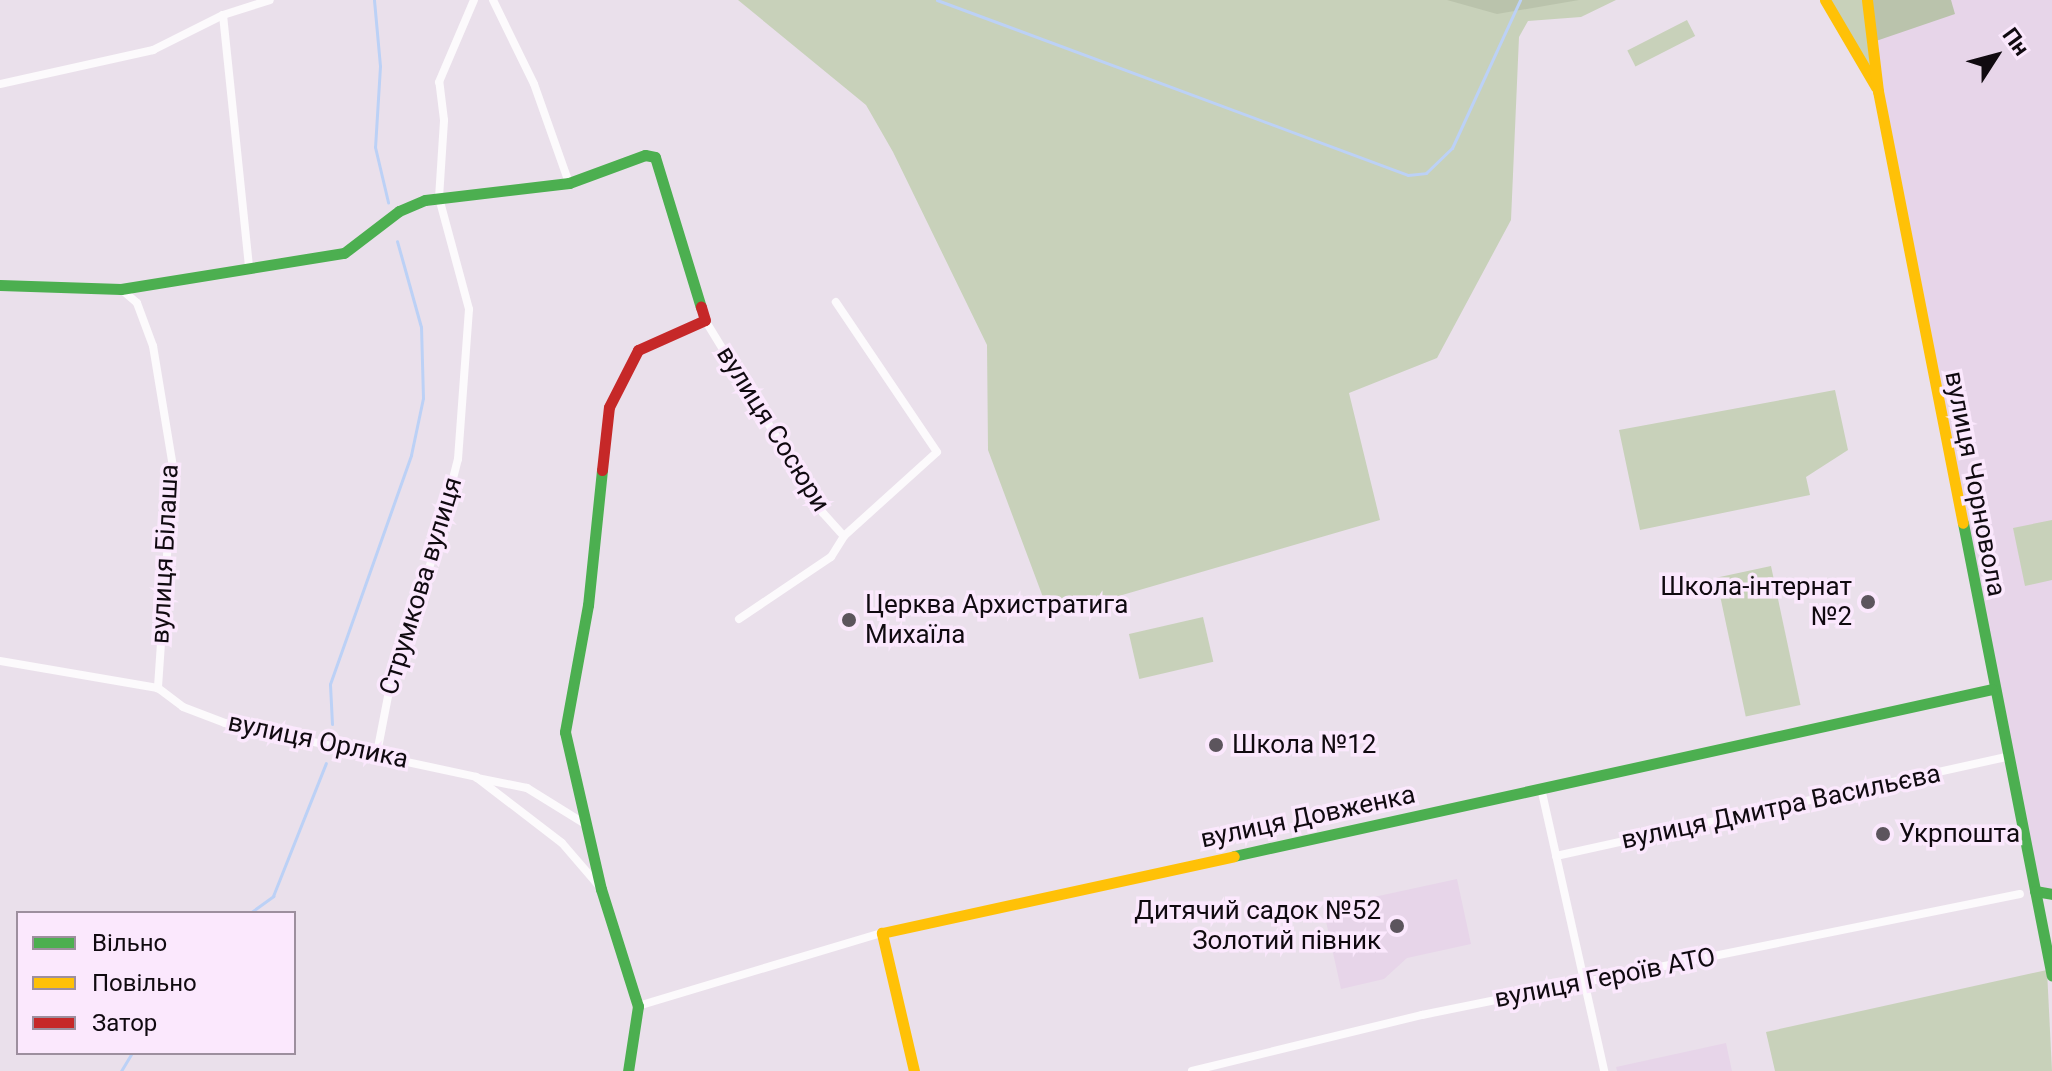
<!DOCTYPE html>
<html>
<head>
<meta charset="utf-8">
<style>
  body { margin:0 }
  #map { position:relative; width:2052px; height:1071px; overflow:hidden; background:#eae0eb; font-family:Roboto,sans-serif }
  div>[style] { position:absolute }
  .built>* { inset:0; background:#e7d5e9 }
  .green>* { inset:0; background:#c8d1ba; transform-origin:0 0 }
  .forest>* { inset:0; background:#bac3ac }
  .stream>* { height:3px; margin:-1.5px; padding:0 1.5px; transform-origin:1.5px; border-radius:1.5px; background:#bcd1f6 }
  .street>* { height:8px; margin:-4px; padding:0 4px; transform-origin:4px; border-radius:4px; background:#fcfafc }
  .fast>* { height:11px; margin:-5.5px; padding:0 5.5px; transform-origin:5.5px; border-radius:5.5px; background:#4caf50 }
  .slow>* { height:11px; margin:-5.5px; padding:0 5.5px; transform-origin:5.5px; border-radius:5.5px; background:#ffc107 }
  .jam>* { height:11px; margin:-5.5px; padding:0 5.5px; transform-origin:5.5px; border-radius:5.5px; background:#c62828 }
  .dots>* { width:22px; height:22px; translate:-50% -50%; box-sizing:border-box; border:4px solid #fbe8fd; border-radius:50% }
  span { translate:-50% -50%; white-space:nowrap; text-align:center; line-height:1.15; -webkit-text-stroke:7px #fbe8fd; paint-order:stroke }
  .street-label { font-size:26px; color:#100a10 }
  .poi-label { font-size:26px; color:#100a10 }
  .right { translate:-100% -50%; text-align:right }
  .left { translate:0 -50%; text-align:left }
  .legend { position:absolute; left:16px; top:911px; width:280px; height:144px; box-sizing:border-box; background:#fbe8fd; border:2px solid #9d8f9e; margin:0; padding:10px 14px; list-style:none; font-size:24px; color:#100a10 }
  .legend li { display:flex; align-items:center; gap:16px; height:40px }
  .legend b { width:40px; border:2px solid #9d8f9e }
  .north { position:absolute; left:1956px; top:16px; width:80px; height:80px; -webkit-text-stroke:6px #fbe8fd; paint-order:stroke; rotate:54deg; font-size:22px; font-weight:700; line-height:32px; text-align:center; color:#100a10 }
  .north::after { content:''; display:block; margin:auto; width:28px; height:36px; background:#100a10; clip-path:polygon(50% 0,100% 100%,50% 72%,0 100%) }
</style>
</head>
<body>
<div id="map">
  <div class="built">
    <div style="clip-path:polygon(1871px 0,2052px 0,2052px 890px,2038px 887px,1882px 91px)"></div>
    <div style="clip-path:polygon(1457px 879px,1471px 944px,1407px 958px,1384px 979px,1341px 989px,1323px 908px)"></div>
    <div style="clip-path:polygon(1726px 1043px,1732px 1071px,1617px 1071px,1616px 1067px)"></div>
  </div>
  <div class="green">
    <div style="clip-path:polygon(738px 0,1616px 0,1581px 17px,1528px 21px,1519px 37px,1511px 220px,1437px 358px,1349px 393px,1380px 520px,1050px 616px,988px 450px,987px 345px,893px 152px,866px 105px)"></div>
    <div style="clip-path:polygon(1830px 0,1863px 0,1871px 72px)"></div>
    <div style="left:1687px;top:20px;width:18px;height:67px;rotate:63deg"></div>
    <div style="clip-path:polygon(1835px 390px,1848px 450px,1806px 477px,1810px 495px,1640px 530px,1619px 430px)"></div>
    <div style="clip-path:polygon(2052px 520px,2052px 580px,2025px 586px,2013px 528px)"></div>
    <div style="left:1771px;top:566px;width:142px;height:56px;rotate:78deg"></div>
    <div style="left:1203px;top:617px;width:46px;height:76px;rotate:77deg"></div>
    <div style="clip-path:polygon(2047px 970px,2052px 1071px,1775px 1071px,1766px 1032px)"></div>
  </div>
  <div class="forest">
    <div style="clip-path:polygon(1447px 0,1579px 0,1497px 14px)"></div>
    <div style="clip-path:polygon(1871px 0,1951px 0,1955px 14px,1876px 41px)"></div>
  </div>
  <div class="stream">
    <div style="left:374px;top:0;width:66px;rotate:84.8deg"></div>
    <div style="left:380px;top:66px;width:81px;rotate:93.5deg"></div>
    <div style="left:375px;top:147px;width:57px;rotate:76.7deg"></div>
    <div style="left:937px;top:0;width:502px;rotate:20.38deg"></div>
    <div style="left:1408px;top:175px;width:18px;rotate:-6deg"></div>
    <div style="left:1426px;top:173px;width:36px;rotate:-44deg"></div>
    <div style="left:1452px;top:148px;width:163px;rotate:-65.3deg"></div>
    <div style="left:332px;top:724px;width:40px;rotate:-92.9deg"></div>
    <div style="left:330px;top:684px;width:243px;rotate:-70.5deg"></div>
    <div style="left:411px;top:455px;width:58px;rotate:-78.1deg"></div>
    <div style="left:423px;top:398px;width:71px;rotate:-91.6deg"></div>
    <div style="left:421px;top:327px;width:89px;rotate:-105.6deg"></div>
    <div style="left:250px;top:913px;width:29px;rotate:-36deg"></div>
    <div style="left:273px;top:896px;width:143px;rotate:-68.3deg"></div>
    <div style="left:121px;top:1071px;width:21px;rotate:-59deg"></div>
  </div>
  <div class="street">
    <div style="left:493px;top:0;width:93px;rotate:64deg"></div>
    <div style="left:534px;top:84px;width:105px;rotate:70.5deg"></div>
    <div style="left:223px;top:15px;width:252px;rotate:84.1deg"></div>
    <div style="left:0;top:84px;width:157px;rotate:-12.5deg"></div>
    <div style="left:153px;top:50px;width:78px;rotate:-26.6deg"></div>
    <div style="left:223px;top:15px;width:49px;rotate:-17.7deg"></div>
    <div style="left:121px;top:289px;width:21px;rotate:41deg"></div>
    <div style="left:137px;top:303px;width:46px;rotate:69.6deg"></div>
    <div style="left:153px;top:346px;width:123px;rotate:80.6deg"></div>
    <div style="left:173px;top:467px;width:222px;rotate:93.9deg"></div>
    <div style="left:705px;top:320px;width:226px;rotate:58.6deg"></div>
    <div style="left:823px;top:513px;width:31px;rotate:48deg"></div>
    <div style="left:739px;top:619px;width:111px;rotate:-34deg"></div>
    <div style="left:831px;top:557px;width:25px;rotate:-58deg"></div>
    <div style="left:844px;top:536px;width:125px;rotate:-42.1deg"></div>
    <div style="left:937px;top:452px;width:181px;rotate:-124deg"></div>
    <div style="left:0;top:661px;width:160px;rotate:9.7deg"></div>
    <div style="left:158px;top:688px;width:31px;rotate:37deg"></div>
    <div style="left:183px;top:707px;width:45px;rotate:20.9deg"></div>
    <div style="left:225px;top:723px;width:257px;rotate:12.1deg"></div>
    <div style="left:476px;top:777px;width:108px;rotate:37.5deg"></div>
    <div style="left:562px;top:843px;width:57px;rotate:49.3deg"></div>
    <div style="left:377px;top:753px;width:73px;rotate:-79deg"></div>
    <div style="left:391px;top:681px;width:135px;rotate:-71.4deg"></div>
    <div style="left:434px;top:553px;width:97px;rotate:-75.7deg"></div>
    <div style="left:458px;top:459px;width:150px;rotate:-85.8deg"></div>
    <div style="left:469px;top:309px;width:115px;rotate:-105.1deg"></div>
    <div style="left:439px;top:198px;width:78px;rotate:-86.3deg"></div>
    <div style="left:444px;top:120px;width:38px;rotate:-97deg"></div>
    <div style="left:439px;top:82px;width:89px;rotate:-66.9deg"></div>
    <div style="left:477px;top:778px;width:51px;rotate:11.3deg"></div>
    <div style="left:527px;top:788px;width:70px;rotate:31.7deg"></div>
    <div style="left:1541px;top:788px;width:290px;rotate:77.4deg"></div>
    <div style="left:1556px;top:856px;width:461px;rotate:-12.4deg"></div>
    <div style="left:638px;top:1006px;width:255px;rotate:-16.7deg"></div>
    <div style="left:1192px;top:1071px;width:237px;rotate:-13.7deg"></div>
    <div style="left:1422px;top:1015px;width:610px;rotate:-11.44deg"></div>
  </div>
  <div class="fast">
    <div style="left:0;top:285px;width:121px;rotate:1.9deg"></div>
    <div style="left:121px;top:289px;width:226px;rotate:-9.2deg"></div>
    <div style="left:344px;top:253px;width:69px;rotate:-37.4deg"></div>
    <div style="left:399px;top:211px;width:28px;rotate:-23deg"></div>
    <div style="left:425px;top:200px;width:145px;rotate:-6.7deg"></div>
    <div style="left:569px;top:183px;width:81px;rotate:-20.2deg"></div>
    <div style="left:645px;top:155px;width:10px;rotate:11deg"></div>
    <div style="left:655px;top:157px;width:157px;rotate:73deg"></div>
    <div style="left:602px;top:470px;width:136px;rotate:95.9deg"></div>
    <div style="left:588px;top:605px;width:129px;rotate:100.3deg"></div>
    <div style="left:565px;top:732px;width:161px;rotate:77.1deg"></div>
    <div style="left:601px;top:889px;width:123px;rotate:72.5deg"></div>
    <div style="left:638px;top:1006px;width:66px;rotate:98.7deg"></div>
    <div style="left:1963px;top:523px;width:461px;rotate:78.9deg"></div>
    <div style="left:1234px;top:856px;width:776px;rotate:-12.42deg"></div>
    <div style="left:2035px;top:891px;width:17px;rotate:10deg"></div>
  </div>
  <div class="slow">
    <div style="left:1825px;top:0;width:101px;rotate:59.6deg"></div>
    <div style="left:1867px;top:0;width:92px;rotate:83.1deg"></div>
    <div style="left:1878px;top:91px;width:440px;rotate:78.9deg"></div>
    <div style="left:914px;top:1071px;width:142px;rotate:-103.1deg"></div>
    <div style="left:882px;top:933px;width:360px;rotate:-12.3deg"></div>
  </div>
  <div class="jam">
    <div style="left:602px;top:470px;width:63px;rotate:-83.7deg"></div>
    <div style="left:609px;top:407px;width:64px;rotate:-63deg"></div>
    <div style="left:638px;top:350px;width:73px;rotate:-24.1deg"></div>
    <div style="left:705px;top:320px;width:14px;rotate:-107deg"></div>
  </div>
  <div class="dots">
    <div style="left:1868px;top:602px;background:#5c555d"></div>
    <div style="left:849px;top:620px;background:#5c555d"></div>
    <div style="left:1216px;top:745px;background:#5c555d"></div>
    <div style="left:1883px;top:834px;background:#5c555d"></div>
    <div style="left:1397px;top:926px;background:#5c555d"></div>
  </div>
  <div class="street-label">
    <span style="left:773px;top:429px;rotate:58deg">вулиця Сосюри</span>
    <span style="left:1975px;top:484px;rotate:79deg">вулиця Чорновола</span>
    <span style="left:165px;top:554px;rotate:-87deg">вулиця Білаша</span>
    <span style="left:421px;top:586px;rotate:-73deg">Струмкова вулиця</span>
    <span style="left:318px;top:741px;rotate:12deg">вулиця Орлика</span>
    <span style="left:1781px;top:807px;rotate:-12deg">вулиця Дмитра Васильєва</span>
    <span style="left:1308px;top:817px;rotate:-12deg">вулиця Довженка</span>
    <span style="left:1605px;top:978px;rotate:-11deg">вулиця Героїв АТО</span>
  </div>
  <div class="poi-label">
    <span class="right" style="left:1852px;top:602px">Школа-інтернат<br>№2</span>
    <span class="left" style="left:865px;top:620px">Церква Архистратига<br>Михаїла</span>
    <span class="left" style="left:1232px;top:745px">Школа №12</span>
    <span class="left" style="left:1899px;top:834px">Укрпошта</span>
    <span class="right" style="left:1381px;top:926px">Дитячий садок №52<br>Золотий півник</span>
  </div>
  <ul class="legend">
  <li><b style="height:10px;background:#4caf50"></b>Вільно</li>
  <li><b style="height:10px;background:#ffc107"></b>Повільно</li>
  <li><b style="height:10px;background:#c62828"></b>Затор</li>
  </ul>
  <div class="north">Пн</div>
</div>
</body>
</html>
